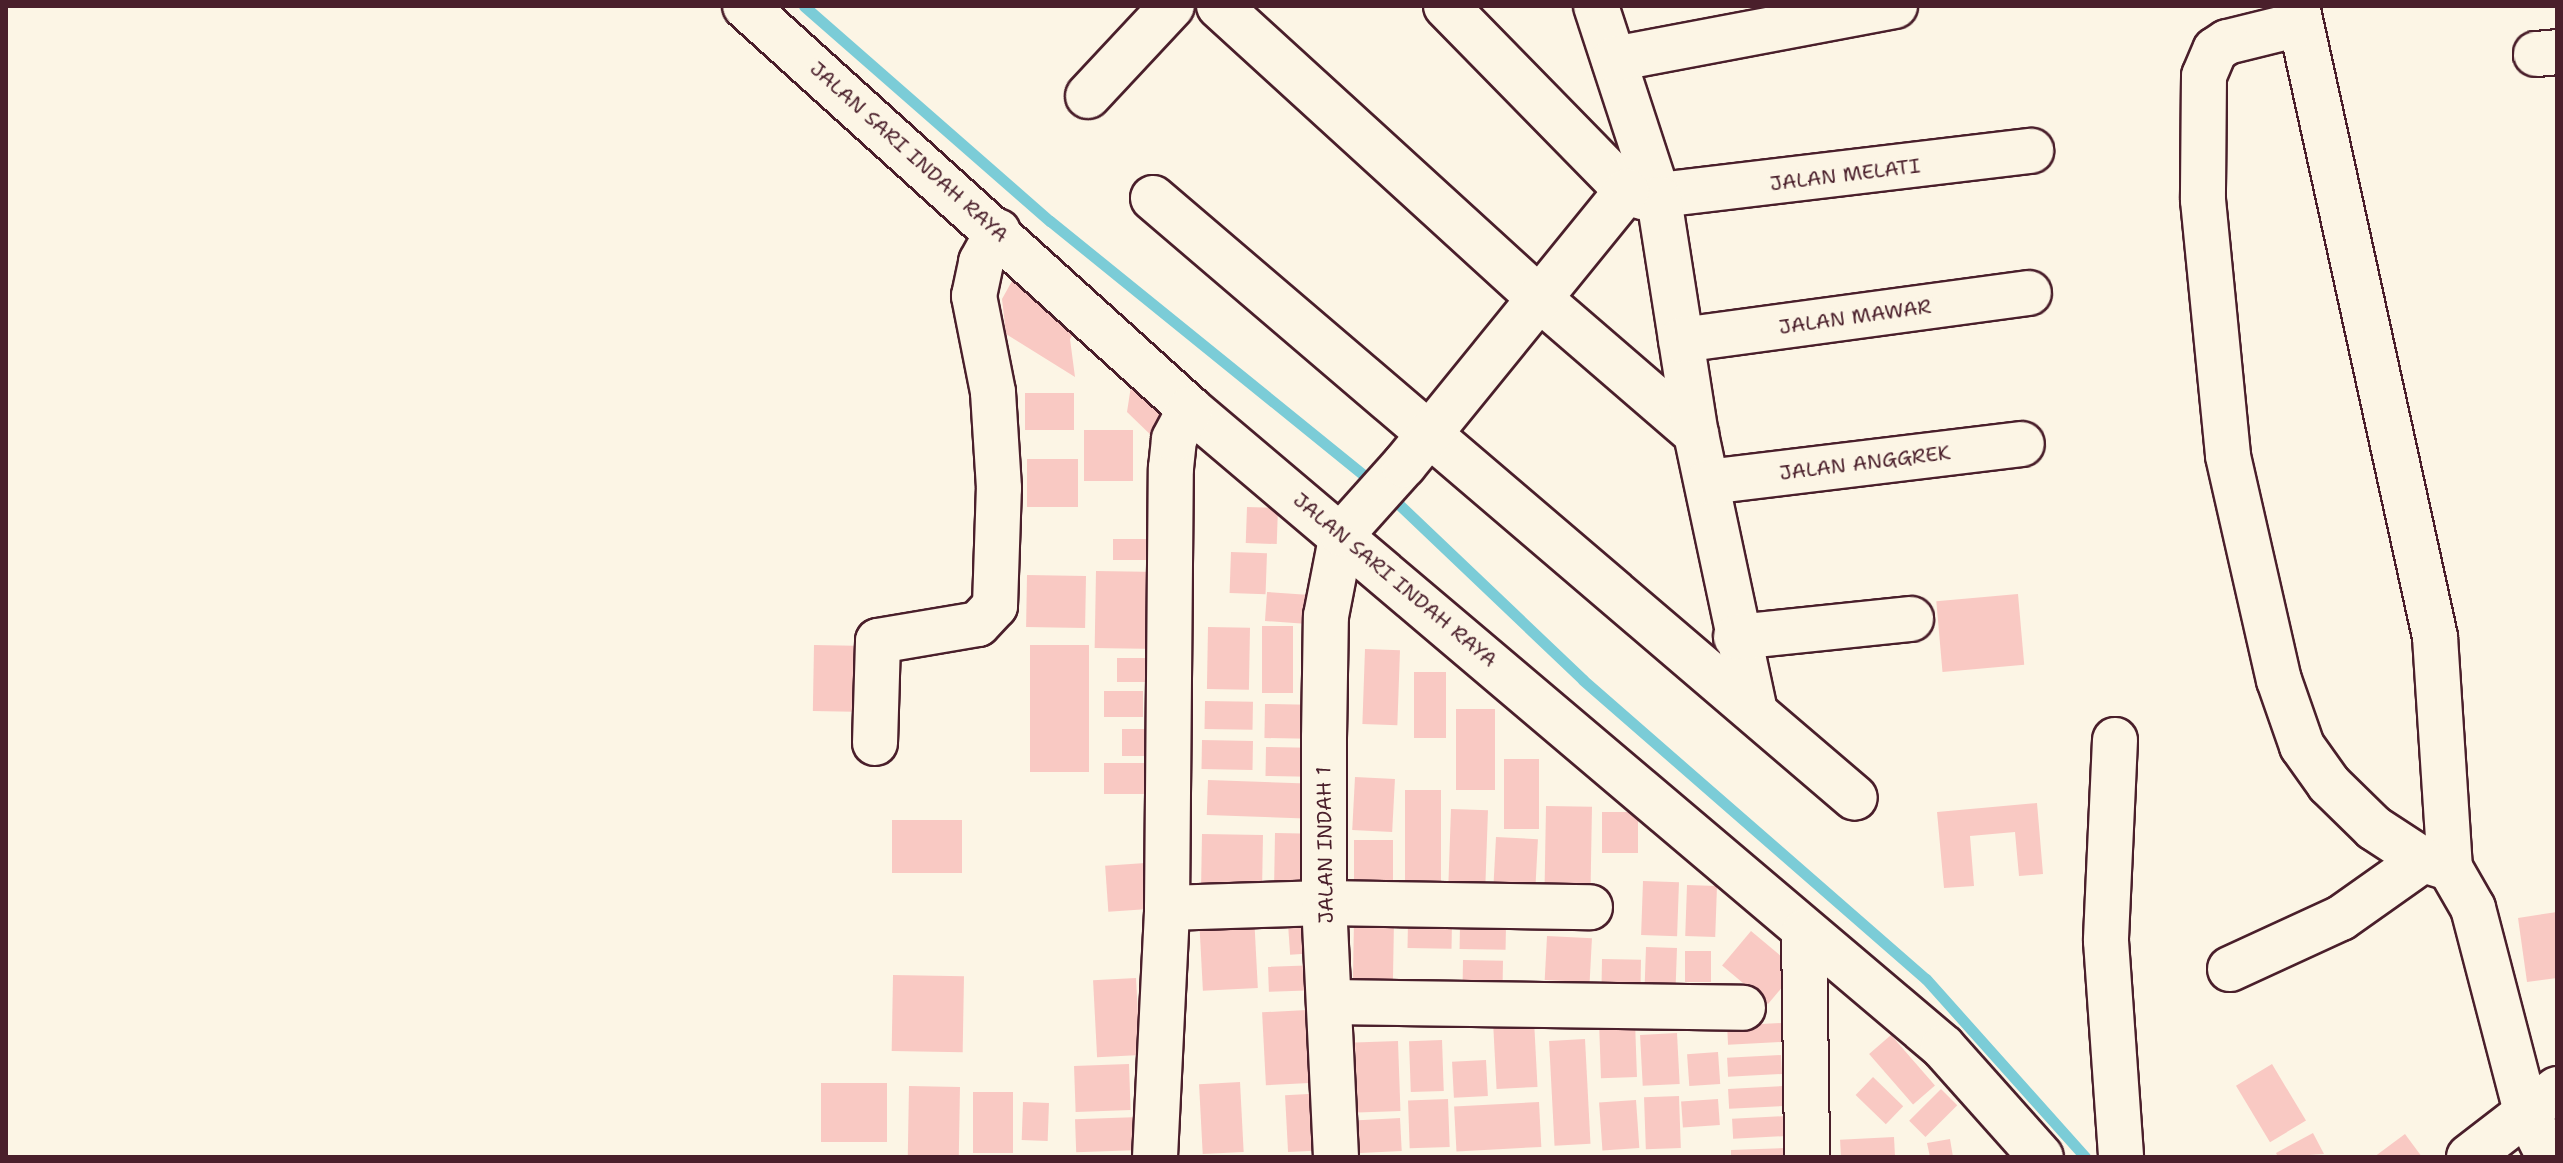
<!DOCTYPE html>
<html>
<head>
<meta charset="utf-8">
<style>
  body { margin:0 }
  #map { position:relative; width:2563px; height:1163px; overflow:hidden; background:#fcf5e5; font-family:"Shantell Sans",sans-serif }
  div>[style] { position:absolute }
  .stream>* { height:11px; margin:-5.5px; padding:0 5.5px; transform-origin:5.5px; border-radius:5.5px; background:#7bccd7 }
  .building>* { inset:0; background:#f9c9c3; transform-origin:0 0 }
  .roads { filter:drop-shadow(2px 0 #4a1f2b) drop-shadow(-2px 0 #4a1f2b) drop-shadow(0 2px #4a1f2b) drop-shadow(0 -2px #4a1f2b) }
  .minor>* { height:44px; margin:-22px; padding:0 22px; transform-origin:22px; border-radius:22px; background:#fcf5e5 }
  .major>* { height:44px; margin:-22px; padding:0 22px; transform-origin:22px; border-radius:22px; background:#fcf5e5 }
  span { translate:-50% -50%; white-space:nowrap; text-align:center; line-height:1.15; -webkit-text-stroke:7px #fcf5e5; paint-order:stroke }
  .street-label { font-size:20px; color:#4a1f2b }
  .frame { position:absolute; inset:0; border:8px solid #4a1f2b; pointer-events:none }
</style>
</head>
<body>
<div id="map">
  <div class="stream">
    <div style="left:804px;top:6px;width:327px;rotate:41.2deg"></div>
    <div style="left:1050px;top:221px;width:417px;rotate:39deg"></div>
    <div style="left:1388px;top:494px;width:269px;rotate:43.6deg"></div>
    <div style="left:1583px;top:680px;width:455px;rotate:41.1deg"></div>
    <div style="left:1926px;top:979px;width:239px;rotate:48.2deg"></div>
  </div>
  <div class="building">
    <div style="clip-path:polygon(1012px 281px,1077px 328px,1070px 339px,1075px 377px,1006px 334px,1002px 299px)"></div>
    <div style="clip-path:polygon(1131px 386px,1173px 424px,1157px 441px,1127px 412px)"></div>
    <div style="left:1025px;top:393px;width:49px;height:37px"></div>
    <div style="left:1084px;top:430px;width:49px;height:51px"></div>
    <div style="left:1027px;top:459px;width:51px;height:48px"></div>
    <div style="left:1247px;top:507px;width:31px;height:36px;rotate:2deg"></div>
    <div style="left:1113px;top:539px;width:36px;height:21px"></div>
    <div style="left:1231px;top:552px;width:36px;height:41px;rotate:2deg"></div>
    <div style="left:1096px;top:571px;width:64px;height:77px;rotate:1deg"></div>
    <div style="left:1027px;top:575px;width:59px;height:52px;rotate:1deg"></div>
    <div style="left:1267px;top:592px;width:43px;height:29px;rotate:4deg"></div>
    <div style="left:2018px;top:594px;width:71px;height:82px;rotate:85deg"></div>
    <div style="left:1262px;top:626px;width:31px;height:67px"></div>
    <div style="left:1208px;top:627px;width:42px;height:62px;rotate:1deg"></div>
    <div style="left:814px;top:645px;width:54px;height:66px;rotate:1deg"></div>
    <div style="left:1030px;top:645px;width:59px;height:127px"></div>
    <div style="left:1365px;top:649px;width:35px;height:75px;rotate:2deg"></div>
    <div style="left:1117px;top:658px;width:40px;height:24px"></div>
    <div style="left:1414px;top:672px;width:32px;height:66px"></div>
    <div style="left:1104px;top:691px;width:39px;height:26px"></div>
    <div style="left:1205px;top:701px;width:48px;height:28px;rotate:1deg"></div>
    <div style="left:1265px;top:704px;width:57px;height:34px;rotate:1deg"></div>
    <div style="left:1456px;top:709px;width:39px;height:81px"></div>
    <div style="left:1122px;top:729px;width:43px;height:27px"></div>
    <div style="left:1202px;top:740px;width:51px;height:29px;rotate:1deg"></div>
    <div style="left:1266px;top:747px;width:55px;height:29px;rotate:1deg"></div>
    <div style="left:1504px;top:759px;width:35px;height:70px"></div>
    <div style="left:1163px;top:763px;width:31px;height:59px;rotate:90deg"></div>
    <div style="left:1355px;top:777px;width:40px;height:53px;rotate:3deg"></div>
    <div style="left:1208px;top:780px;width:98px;height:35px;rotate:2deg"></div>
    <div style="left:1405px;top:790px;width:36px;height:104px"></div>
    <div style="clip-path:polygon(2037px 803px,2043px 874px,2019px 876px,2015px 832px,1970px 836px,1974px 886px,1944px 888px,1937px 812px)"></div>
    <div style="left:1546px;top:806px;width:46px;height:88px;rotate:1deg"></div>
    <div style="left:1451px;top:809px;width:37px;height:81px;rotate:2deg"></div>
    <div style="left:1602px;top:812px;width:36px;height:41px"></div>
    <div style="left:892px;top:820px;width:70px;height:53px"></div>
    <div style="left:1275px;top:833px;width:40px;height:59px;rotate:1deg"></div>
    <div style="left:1202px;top:834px;width:61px;height:61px;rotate:1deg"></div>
    <div style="left:1496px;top:837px;width:42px;height:54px;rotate:3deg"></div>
    <div style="left:1354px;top:840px;width:39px;height:55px"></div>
    <div style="left:1160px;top:862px;width:46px;height:55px;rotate:86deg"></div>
    <div style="left:1643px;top:881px;width:36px;height:54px;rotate:2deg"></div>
    <div style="left:1687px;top:885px;width:30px;height:51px;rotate:2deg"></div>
    <div style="clip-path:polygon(2557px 912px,2557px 978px,2527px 982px,2518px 918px)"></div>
    <div style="left:1254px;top:915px;width:73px;height:55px;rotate:87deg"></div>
    <div style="left:1354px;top:920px;width:40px;height:66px;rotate:1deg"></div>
    <div style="left:1408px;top:921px;width:44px;height:27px;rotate:1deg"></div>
    <div style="left:1314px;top:923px;width:30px;height:26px;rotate:86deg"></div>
    <div style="left:1460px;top:924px;width:46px;height:25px;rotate:1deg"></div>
    <div style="left:1751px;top:931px;width:60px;height:45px;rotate:40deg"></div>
    <div style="left:1547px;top:936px;width:45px;height:44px;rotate:3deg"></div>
    <div style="left:1646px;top:947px;width:31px;height:45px;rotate:2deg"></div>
    <div style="left:1685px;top:951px;width:26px;height:31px"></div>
    <div style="left:1602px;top:959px;width:39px;height:29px;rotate:1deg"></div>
    <div style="left:1463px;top:960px;width:40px;height:34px;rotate:1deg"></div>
    <div style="left:1320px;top:965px;width:25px;height:52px;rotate:88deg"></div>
    <div style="left:893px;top:975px;width:71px;height:76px;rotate:1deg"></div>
    <div style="left:1136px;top:978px;width:77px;height:43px;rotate:87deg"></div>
    <div style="left:1325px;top:1009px;width:73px;height:63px;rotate:87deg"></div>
    <div style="left:1534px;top:1020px;width:67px;height:41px;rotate:87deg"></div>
    <div style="left:1635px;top:1021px;width:56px;height:36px;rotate:88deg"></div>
    <div style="left:1781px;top:1023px;width:19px;height:54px;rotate:87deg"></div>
    <div style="left:1677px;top:1033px;width:51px;height:37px;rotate:87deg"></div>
    <div style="left:1891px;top:1035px;width:67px;height:29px;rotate:49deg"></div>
    <div style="left:1585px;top:1039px;width:105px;height:36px;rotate:87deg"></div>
    <div style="left:1442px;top:1040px;width:51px;height:33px;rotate:88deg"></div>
    <div style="left:1398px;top:1041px;width:70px;height:43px;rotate:88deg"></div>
    <div style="left:1718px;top:1052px;width:32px;height:31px;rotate:86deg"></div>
    <div style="left:1781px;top:1055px;width:19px;height:54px;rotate:87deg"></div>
    <div style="left:1486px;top:1060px;width:36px;height:34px;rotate:87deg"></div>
    <div style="left:1129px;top:1064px;width:46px;height:55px;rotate:88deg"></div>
    <div style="left:2272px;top:1064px;width:66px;height:42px;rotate:59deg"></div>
    <div style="left:1873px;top:1077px;width:42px;height:25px;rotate:44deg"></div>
    <div style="left:1240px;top:1082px;width:70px;height:41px;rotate:87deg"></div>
    <div style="left:821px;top:1083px;width:66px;height:59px"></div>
    <div style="left:909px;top:1086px;width:51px;height:71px;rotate:1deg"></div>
    <div style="left:1783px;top:1086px;width:20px;height:55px;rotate:87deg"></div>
    <div style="left:1941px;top:1089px;width:23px;height:45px;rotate:45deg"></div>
    <div style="left:973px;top:1092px;width:40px;height:61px"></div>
    <div style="left:1327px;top:1093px;width:57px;height:42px;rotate:87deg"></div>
    <div style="left:1679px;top:1096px;width:52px;height:35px;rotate:88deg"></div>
    <div style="left:1448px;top:1099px;width:48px;height:40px;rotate:88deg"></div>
    <div style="left:1718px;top:1099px;width:26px;height:37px;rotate:86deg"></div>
    <div style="left:1636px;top:1100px;width:48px;height:37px;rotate:86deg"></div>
    <div style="left:1023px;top:1102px;width:26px;height:38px;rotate:2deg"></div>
    <div style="left:1539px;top:1102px;width:45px;height:85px;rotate:87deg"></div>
    <div style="left:1786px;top:1116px;width:20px;height:54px;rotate:87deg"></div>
    <div style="left:1140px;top:1117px;width:33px;height:65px;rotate:88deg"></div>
    <div style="left:1400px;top:1118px;width:33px;height:46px;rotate:87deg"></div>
    <div style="clip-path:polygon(2313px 1133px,2324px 1154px,2278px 1157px,2276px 1153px)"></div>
    <div style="clip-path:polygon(2405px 1134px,2422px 1157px,2374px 1157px)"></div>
    <div style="left:1894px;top:1137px;width:19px;height:54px;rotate:87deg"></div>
    <div style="clip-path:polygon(1950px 1139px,1953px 1157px,1930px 1157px,1927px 1143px)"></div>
    <div style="clip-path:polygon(1786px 1148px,1786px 1157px,1731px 1157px,1731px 1150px)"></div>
  </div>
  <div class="roads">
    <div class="minor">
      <div style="left:745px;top:6px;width:600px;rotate:42.16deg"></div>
      <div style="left:1190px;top:409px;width:987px;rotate:40.27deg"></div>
      <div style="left:1943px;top:1047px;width:147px;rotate:48.3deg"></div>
      <div style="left:1219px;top:6px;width:436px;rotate:42.4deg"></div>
      <div style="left:1541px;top:300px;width:205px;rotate:40.8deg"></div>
      <div style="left:1446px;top:6px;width:259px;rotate:45.6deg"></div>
      <div style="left:1627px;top:191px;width:17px;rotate:21deg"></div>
      <div style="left:1643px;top:197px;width:391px;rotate:-6.8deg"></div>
      <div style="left:1596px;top:6px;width:203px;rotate:71.9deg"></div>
      <div style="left:1659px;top:199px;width:238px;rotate:81.1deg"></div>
      <div style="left:1696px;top:434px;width:279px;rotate:78deg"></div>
      <div style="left:2297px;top:6px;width:646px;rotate:77.66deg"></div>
      <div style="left:2435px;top:637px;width:231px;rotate:86.3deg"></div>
      <div style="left:2450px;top:868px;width:46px;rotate:60.1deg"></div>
      <div style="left:2473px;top:908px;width:210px;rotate:75.4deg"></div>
      <div style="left:2526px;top:1111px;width:51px;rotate:63.4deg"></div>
      <div style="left:2300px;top:24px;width:75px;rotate:166.1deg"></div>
      <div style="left:2227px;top:42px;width:14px;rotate:146deg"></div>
      <div style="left:2215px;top:50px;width:28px;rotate:113deg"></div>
      <div style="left:2204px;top:76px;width:124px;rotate:90.5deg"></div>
      <div style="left:2203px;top:200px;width:257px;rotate:84.4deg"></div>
      <div style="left:2228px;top:456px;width:230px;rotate:77.2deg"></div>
      <div style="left:2279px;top:680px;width:70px;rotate:70.8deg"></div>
      <div style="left:2302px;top:746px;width:47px;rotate:54.6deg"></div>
      <div style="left:2329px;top:784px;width:63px;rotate:44.4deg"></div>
      <div style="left:2374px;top:828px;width:59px;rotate:33.1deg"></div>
      <div style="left:2423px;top:860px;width:28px;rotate:17deg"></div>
      <div style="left:2536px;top:54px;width:21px;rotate:-5deg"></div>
      <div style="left:1614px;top:59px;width:286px;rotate:-10.7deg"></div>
      <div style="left:1088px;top:96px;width:123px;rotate:-47deg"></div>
      <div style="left:1153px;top:198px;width:923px;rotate:40.52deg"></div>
      <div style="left:1681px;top:340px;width:351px;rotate:-7.7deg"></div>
      <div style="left:1708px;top:482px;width:316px;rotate:-6.9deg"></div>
      <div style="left:1736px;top:637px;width:176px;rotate:-5.9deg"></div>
      <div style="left:2115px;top:740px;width:201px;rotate:92.6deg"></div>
      <div style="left:2106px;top:941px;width:217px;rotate:86deg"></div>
      <div style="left:875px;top:743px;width:102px;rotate:-88.3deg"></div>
      <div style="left:878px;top:641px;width:101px;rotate:-9.6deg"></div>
      <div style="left:978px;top:624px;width:25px;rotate:-47deg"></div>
      <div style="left:995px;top:606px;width:118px;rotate:-88.1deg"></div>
      <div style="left:999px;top:488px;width:96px;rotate:-93.6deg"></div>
      <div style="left:993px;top:392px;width:98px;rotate:-101.2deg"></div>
      <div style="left:974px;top:296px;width:35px;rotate:-78deg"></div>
      <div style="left:981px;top:262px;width:35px;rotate:-61deg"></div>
      <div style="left:1167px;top:908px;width:157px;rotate:-1.8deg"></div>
      <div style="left:1324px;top:903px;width:266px;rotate:0.9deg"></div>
      <div style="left:1804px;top:932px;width:225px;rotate:89.2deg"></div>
      <div style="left:2230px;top:969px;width:122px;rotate:-24.7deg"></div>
      <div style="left:2341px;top:918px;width:100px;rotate:-35.3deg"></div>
      <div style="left:1331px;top:1002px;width:412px;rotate:0.8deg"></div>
      <div style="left:1155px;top:1157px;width:249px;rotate:-87.2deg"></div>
      <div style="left:1167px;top:908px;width:440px;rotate:-89.5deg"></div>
      <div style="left:1171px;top:468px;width:29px;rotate:-84deg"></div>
      <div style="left:1174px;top:439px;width:34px;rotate:-62deg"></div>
      <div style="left:1336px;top:1157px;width:254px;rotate:-92.7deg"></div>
      <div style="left:1324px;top:903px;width:165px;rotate:-90deg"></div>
      <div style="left:1324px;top:738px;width:122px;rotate:-89.1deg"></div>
      <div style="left:1326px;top:616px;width:84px;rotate:-79deg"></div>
      <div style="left:1342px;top:534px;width:93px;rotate:-48.1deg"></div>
      <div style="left:1404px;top:465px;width:353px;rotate:-50.9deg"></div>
    </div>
    <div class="major">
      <div style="left:2469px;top:1157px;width:111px;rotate:-37.7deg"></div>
    </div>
  </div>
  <div class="street-label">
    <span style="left:909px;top:152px;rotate:42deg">JALAN SARI INDAH RAYA</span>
    <span style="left:1845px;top:175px;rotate:-7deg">JALAN MELATI</span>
    <span style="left:1855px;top:317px;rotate:-8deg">JALAN MAWAR</span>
    <span style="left:1865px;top:463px;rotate:-7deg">JALAN ANGGREK</span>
    <span style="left:1395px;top:580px;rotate:40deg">JALAN SARI INDAH RAYA</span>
    <span style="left:1325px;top:845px;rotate:-91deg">JALAN INDAH 1</span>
  </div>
  <div class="frame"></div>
</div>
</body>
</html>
